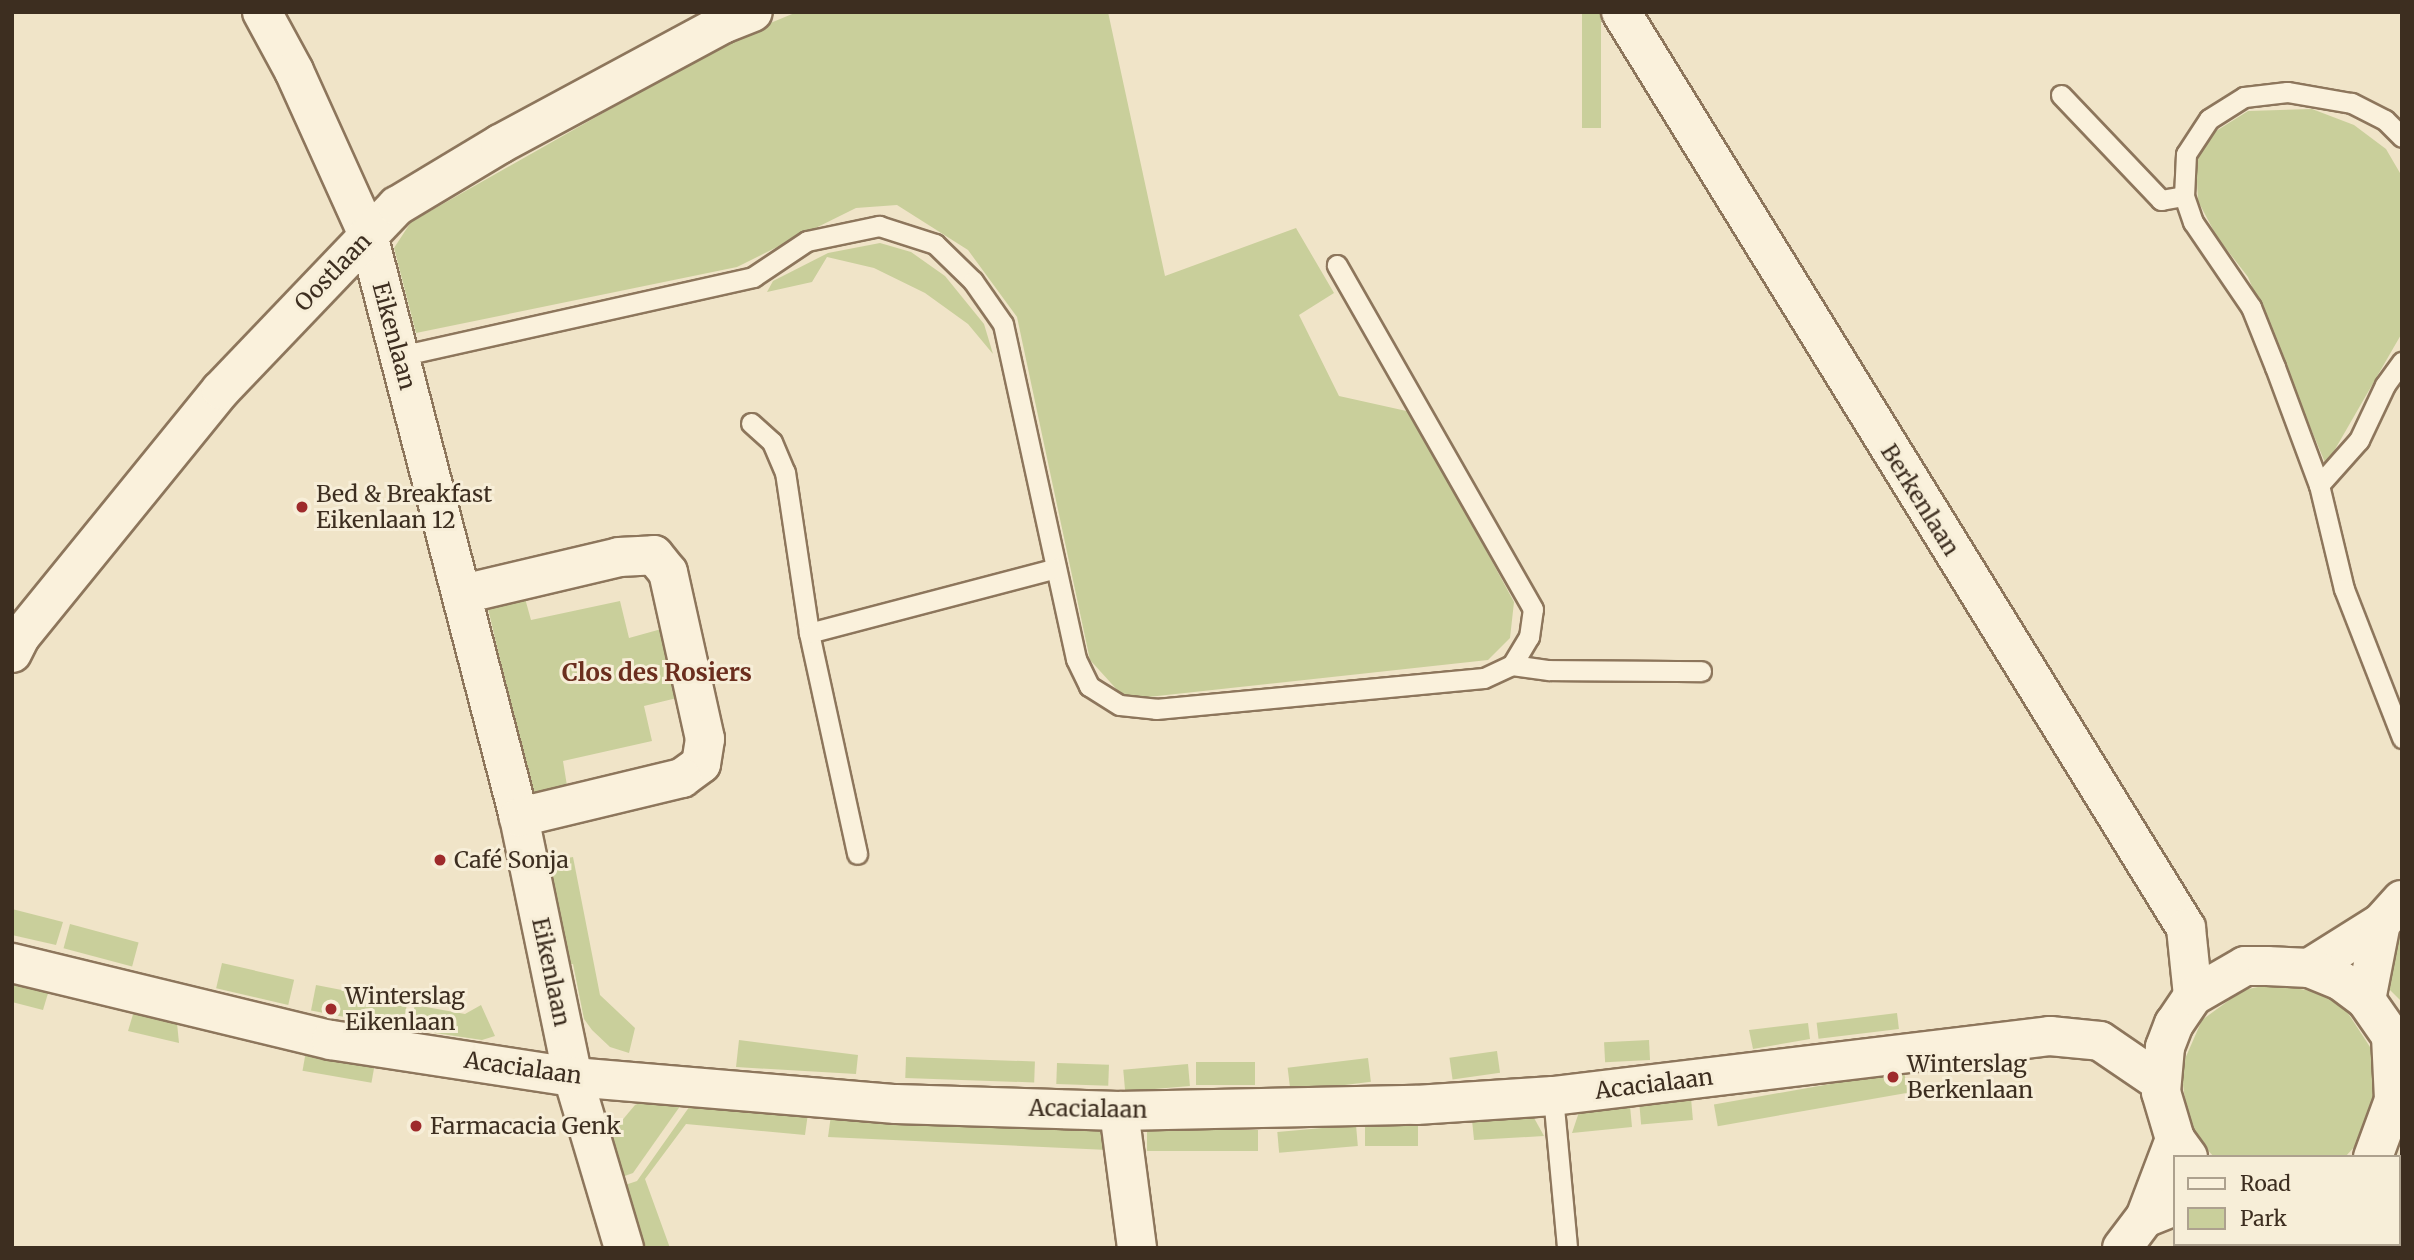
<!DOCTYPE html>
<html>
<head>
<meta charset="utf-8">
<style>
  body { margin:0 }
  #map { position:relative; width:2414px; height:1260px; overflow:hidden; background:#f0e4c8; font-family:Merriweather,serif }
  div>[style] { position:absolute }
  .green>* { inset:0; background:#c9cf9b; transform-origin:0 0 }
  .roads { filter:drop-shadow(2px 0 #8d765c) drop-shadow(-2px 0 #8d765c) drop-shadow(0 2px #8d765c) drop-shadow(0 -2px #8d765c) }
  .lane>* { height:19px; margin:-9.5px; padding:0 9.5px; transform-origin:9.5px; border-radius:9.5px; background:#faf1dc }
  .street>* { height:38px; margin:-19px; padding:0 19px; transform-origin:19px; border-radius:19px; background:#faf1dc }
  .dots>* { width:19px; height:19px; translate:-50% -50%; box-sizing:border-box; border:4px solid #f7eed8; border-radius:50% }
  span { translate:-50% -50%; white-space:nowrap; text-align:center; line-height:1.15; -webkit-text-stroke:6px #f7eed8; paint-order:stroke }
  .street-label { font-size:23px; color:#3d2e20 }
  .poi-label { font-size:23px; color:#3d2e20 }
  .left { translate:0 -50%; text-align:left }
  .neighbourhood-label { font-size:24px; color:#6b2e1e; font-weight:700 }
  .frame { position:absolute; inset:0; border:14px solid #3d2e20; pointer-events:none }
  .legend { position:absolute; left:2173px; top:1155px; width:228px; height:91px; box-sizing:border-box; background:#f7eed8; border:2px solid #ada18e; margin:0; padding:9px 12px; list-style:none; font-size:21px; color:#3d2e20 }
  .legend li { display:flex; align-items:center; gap:14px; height:35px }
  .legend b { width:35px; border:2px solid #ada18e }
</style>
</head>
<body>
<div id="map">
  <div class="green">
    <div style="clip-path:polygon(797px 12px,1108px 12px,1165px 276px,1296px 228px,1334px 293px,1299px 315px,1339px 396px,1411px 412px,1514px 602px,1510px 638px,1488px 660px,1139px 698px,1120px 693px,1090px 660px,1017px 317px,968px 250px,897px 205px,856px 208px,737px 267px,416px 333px,394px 248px,411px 222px,737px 37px)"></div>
    <div style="left:1582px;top:12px;width:19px;height:116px"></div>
    <div style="clip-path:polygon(2312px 109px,2354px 125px,2386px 149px,2400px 173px,2402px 199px,2402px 333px,2326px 465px,2248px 277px,2217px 237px,2198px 201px,2196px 161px,2208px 136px,2248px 111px)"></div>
    <div style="clip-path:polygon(880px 243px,911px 252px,945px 276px,984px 324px,993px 354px,968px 324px,925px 293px,874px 268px,827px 257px,812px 282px,767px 292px,773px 281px,828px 253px)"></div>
    <div style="clip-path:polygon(523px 591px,531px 620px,620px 601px,629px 638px,665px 628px,681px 697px,644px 706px,652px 741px,563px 761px,568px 792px,533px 800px,486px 600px)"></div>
    <div style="clip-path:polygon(573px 857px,600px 995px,635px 1028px,629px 1053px,610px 1047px,592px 1030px,584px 1019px,573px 964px,564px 965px,545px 862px)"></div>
    <div style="clip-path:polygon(12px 909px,63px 922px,56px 945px,12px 935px)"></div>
    <div style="clip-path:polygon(2402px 922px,2402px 1002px,2386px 986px)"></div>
    <div style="left:70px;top:924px;width:71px;height:25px;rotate:15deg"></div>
    <div style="left:222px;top:963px;width:74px;height:26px;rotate:13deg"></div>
    <div style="clip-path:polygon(12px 980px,49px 990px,43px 1010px,12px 1002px)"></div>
    <div style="clip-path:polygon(2273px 984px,2322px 993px,2344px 1007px,2372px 1050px,2377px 1100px,2358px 1143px,2345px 1157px,2214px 1157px,2195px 1136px,2187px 1117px,2181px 1068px,2202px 1020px,2243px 990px)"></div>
    <div style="left:316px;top:985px;width:93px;height:26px;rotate:11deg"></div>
    <div style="clip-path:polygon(415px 1005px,465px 1014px,481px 1005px,495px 1036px,482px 1040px,408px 1029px)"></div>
    <div style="clip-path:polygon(134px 1011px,177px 1023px,179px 1043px,128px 1031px)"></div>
    <div style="left:1897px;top:1013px;width:16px;height:81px;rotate:83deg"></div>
    <div style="clip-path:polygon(1808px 1023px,1810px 1039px,1753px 1049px,1749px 1030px)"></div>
    <div style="clip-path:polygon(739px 1040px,858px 1055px,856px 1074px,736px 1067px)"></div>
    <div style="left:1649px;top:1040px;width:20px;height:45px;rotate:87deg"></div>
    <div style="left:306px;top:1051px;width:70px;height:20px;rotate:10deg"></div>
    <div style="left:1497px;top:1051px;width:22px;height:48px;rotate:82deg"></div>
    <div style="left:906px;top:1057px;width:129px;height:21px;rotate:2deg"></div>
    <div style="left:1368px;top:1058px;width:24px;height:81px;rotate:83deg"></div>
    <div style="left:1255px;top:1062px;width:23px;height:59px;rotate:90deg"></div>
    <div style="left:1057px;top:1063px;width:52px;height:21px;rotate:2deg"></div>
    <div style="left:1188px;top:1064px;width:22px;height:65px;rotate:85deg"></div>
    <div style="left:1904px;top:1071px;width:22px;height:193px;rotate:80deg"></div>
    <div style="clip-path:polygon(652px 1098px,683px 1102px,633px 1173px,619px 1178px,610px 1148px,614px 1130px,635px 1105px)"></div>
    <div style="left:1691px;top:1098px;width:22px;height:52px;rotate:85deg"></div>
    <div style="clip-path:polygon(692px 1103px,808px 1113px,805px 1135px,686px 1124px,645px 1179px,670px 1248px,644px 1248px,622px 1186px,637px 1181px)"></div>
    <div style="clip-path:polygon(1630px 1106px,1632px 1127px,1572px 1133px,1579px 1112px)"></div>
    <div style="clip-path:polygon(831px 1115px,1101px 1131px,1113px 1141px,1108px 1150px,828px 1137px)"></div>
    <div style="clip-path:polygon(1533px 1116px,1544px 1136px,1474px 1140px,1472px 1120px)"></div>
    <div style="left:1365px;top:1124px;width:53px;height:22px"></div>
    <div style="left:1356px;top:1125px;width:21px;height:79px;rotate:85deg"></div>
    <div style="left:1147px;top:1130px;width:111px;height:21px"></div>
  </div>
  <div class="roads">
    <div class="lane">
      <div style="left:2061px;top:95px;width:145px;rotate:46.4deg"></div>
      <div style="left:2161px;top:200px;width:23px;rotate:-10deg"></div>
      <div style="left:2402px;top:137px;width:24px;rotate:-135deg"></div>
      <div style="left:2385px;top:120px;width:38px;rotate:-153deg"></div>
      <div style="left:2351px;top:103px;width:65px;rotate:-170.2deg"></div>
      <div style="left:2287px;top:92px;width:43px;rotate:173.4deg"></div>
      <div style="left:2244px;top:97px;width:41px;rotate:147.8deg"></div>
      <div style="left:2209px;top:119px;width:42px;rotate:123.3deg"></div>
      <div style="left:2186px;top:154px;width:42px;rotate:92.7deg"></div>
      <div style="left:2184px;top:196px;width:28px;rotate:71deg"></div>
      <div style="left:2193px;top:222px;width:103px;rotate:55.7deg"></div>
      <div style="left:2251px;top:307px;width:65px;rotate:68.2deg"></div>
      <div style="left:2275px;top:367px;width:126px;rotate:69.6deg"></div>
      <div style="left:2319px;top:485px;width:107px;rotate:76.5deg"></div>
      <div style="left:2344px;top:589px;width:160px;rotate:68.7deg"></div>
      <div style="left:400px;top:356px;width:362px;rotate:-12.6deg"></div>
      <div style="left:753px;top:277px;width:65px;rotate:-33.7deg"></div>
      <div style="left:807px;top:241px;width:74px;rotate:-11.8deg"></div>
      <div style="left:879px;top:226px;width:59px;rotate:17.8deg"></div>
      <div style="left:935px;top:244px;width:53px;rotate:44.2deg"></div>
      <div style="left:973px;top:281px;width:52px;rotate:55.1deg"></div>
      <div style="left:1003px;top:324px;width:343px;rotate:77.7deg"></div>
      <div style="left:1076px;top:659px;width:30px;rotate:64deg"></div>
      <div style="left:1089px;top:686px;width:36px;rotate:32deg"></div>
      <div style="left:1120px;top:705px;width:36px;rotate:6deg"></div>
      <div style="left:1156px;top:709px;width:329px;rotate:-5.4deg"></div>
      <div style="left:1484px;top:678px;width:31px;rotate:-25deg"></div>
      <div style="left:1512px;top:665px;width:33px;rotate:-59deg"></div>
      <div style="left:1529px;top:637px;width:28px;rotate:-82deg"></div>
      <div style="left:1533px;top:609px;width:396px;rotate:-119.7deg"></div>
      <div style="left:751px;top:423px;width:28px;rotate:42deg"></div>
      <div style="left:772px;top:442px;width:33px;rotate:67deg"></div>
      <div style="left:785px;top:472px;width:163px;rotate:81.5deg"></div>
      <div style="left:809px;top:633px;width:226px;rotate:77.7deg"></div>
      <div style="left:2319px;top:485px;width:60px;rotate:-48.4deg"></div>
      <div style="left:2359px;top:440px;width:61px;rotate:-64.7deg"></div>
      <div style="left:2385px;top:385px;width:29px;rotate:-54deg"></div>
      <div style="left:809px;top:633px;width:255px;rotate:-14.7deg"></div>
      <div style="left:1512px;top:665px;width:37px;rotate:8deg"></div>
      <div style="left:1549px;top:670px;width:152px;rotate:0.4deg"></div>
      <div style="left:1553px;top:1096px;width:153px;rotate:84.7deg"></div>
    </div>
    <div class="street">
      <div style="left:262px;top:12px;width:67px;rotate:61.5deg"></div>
      <div style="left:294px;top:71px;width:180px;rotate:65.7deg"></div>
      <div style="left:368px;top:235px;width:601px;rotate:75.46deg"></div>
      <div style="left:519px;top:817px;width:266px;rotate:78.3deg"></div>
      <div style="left:573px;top:1077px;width:178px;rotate:73.4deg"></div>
      <div style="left:1621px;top:12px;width:1076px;rotate:58.33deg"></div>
      <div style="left:2186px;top:928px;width:68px;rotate:84.1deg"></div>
      <div style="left:463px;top:594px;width:160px;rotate:-13.3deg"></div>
      <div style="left:619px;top:557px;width:35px;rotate:-3deg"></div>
      <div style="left:654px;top:555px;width:22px;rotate:51deg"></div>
      <div style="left:668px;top:572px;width:171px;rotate:77.5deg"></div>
      <div style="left:705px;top:739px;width:25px;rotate:99deg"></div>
      <div style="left:701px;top:764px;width:24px;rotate:144deg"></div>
      <div style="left:682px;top:778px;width:168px;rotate:166.5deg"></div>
      <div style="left:12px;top:653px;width:18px;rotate:-63deg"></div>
      <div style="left:20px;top:637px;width:318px;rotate:-50.9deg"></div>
      <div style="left:221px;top:390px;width:255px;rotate:-46.3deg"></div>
      <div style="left:397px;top:206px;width:120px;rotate:-31deg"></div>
      <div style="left:500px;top:144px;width:253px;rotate:-28.3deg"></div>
      <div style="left:723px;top:24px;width:32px;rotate:-22deg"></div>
      <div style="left:12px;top:963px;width:328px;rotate:13.6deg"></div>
      <div style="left:331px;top:1040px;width:245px;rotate:8.7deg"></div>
      <div style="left:573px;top:1077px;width:324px;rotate:4.8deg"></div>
      <div style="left:896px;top:1104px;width:223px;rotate:1.8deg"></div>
      <div style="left:1119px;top:1111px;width:297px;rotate:-1.2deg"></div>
      <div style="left:1416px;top:1105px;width:137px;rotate:-3.8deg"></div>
      <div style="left:1553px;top:1096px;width:501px;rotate:-6.88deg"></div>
      <div style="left:2050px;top:1036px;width:50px;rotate:5.7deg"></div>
      <div style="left:2100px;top:1041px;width:73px;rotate:34.3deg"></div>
      <div style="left:2309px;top:968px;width:85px;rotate:-32deg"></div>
      <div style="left:2381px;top:923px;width:31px;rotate:-48deg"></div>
      <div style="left:2366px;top:1000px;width:78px;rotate:-79deg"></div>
      <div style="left:1119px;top:1111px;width:138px;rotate:82.5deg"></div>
      <div style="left:2188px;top:1157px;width:22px;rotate:-126deg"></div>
      <div style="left:2175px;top:1139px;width:49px;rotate:-106.6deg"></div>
      <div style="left:2161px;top:1092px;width:45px;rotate:-84.9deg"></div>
      <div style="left:2165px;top:1047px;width:25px;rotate:-69deg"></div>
      <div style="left:2174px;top:1024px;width:34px;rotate:-56deg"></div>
      <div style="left:2193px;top:996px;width:60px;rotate:-30deg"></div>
      <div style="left:2245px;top:966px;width:22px"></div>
      <div style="left:2267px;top:966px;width:42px;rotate:2.7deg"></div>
      <div style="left:2309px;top:968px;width:35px;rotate:22deg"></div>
      <div style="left:2341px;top:981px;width:31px;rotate:37deg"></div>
      <div style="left:2366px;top:1000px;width:44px;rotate:55.2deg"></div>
      <div style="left:2391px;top:1036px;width:64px;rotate:87.3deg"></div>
      <div style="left:2394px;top:1100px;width:61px;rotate:110.2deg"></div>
      <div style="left:2145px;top:1218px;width:85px;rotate:-69.2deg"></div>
      <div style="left:2378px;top:1244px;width:4px;rotate:63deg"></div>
      <div style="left:2122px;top:1248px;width:38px;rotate:-53deg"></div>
      <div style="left:2145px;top:1218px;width:27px;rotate:-22deg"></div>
    </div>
  </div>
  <div class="dots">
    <div style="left:302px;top:507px;background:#9e2a2b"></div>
    <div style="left:440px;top:860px;background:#9e2a2b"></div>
    <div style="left:331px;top:1009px;background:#9e2a2b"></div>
    <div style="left:1893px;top:1077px;background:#9e2a2b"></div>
    <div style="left:416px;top:1126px;background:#9e2a2b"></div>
  </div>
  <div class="street-label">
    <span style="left:333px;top:272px;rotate:-46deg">Oostlaan</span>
    <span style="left:394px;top:336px;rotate:75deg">Eikenlaan</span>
    <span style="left:1920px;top:500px;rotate:58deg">Berkenlaan</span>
    <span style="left:551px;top:972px;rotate:78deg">Eikenlaan</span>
    <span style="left:523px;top:1068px;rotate:8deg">Acacialaan</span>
    <span style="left:1654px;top:1084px;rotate:-7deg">Acacialaan</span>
    <span style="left:1088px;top:1109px;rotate:1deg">Acacialaan</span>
  </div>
  <div class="poi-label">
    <span class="left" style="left:316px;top:507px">Bed &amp; Breakfast<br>Eikenlaan 12</span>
    <span class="left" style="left:454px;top:860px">Café Sonja</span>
    <span class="left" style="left:345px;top:1009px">Winterslag<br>Eikenlaan</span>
    <span class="left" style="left:1907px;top:1077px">Winterslag<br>Berkenlaan</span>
    <span class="left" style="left:430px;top:1126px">Farmacacia Genk</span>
  </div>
  <div class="neighbourhood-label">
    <span style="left:657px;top:673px">Clos des Rosiers</span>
  </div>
  <div class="frame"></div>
  <ul class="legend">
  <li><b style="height:9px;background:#faf1dc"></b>Road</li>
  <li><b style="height:19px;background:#c9cf9b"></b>Park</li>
  </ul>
</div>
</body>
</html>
